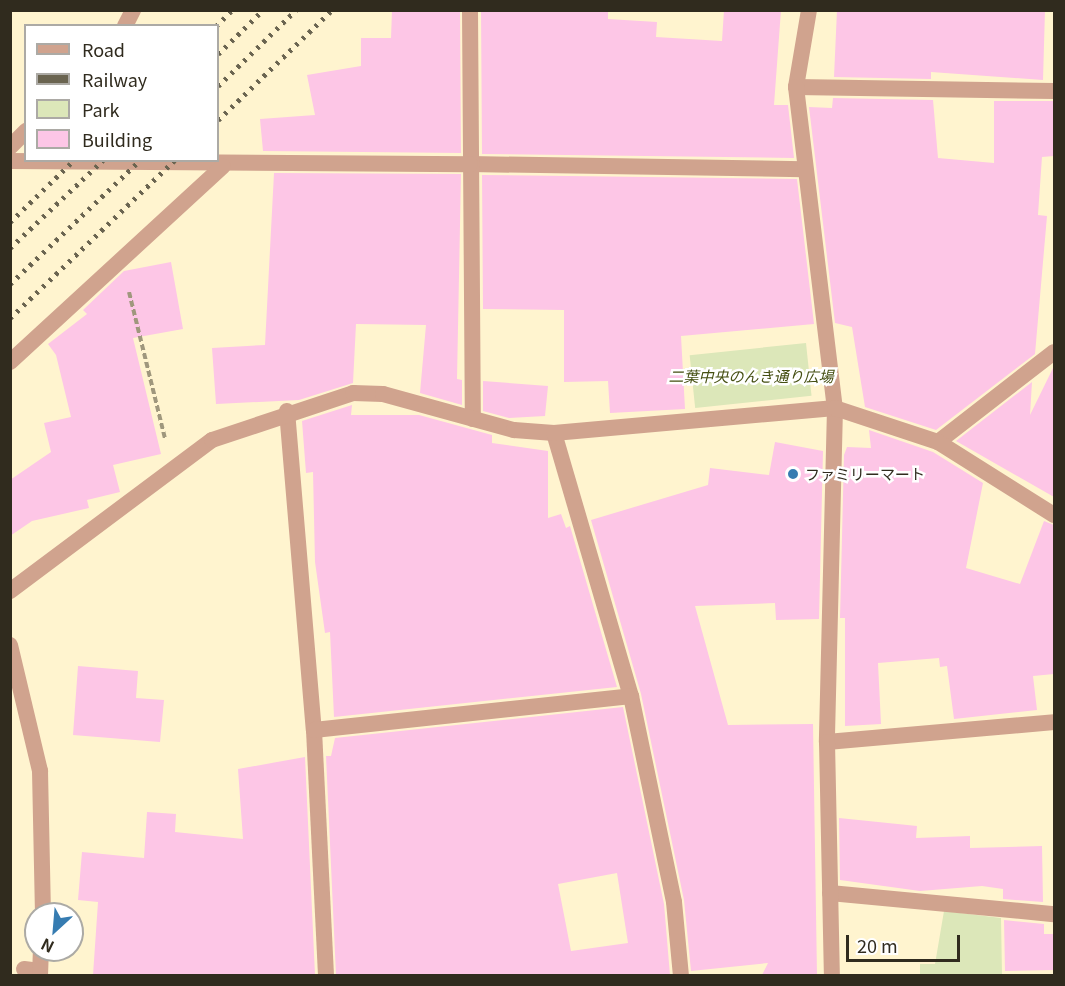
<!DOCTYPE html>
<html>
<head>
<meta charset="utf-8">
<style>
  body { margin:0 }
  #map { position:relative; width:1065px; height:986px; overflow:hidden; background:#fff4cf; font-family:Georgia,"Noto Sans JP",serif }
  div>[style] { position:absolute }
  .green>* { inset:0; background:#dce7b9; transform-origin:0 0 }
  .building>* { inset:0; background:#fdc6e6 }
  .path>* { height:4px; margin-top:-2px; transform-origin:0; background:repeating-linear-gradient(90deg,#9f977d 0 6px,transparent 0 9px) }
  .service>* { height:16px; margin:-8px; padding:0 8px; transform-origin:8px; border-radius:8px; background:#d0a38e }
  .minor>* { height:16px; margin:-8px; padding:0 8px; transform-origin:8px; border-radius:8px; background:#d0a38e }
  .rail>* { height:4.5px; margin-top:-2.25px; transform-origin:0; background:repeating-linear-gradient(90deg,#6a6450 0 3px,transparent 0 9px) }
  .dots>* { width:16px; height:16px; translate:-50% -50%; box-sizing:border-box; border:3px solid #fff; border-radius:50% }
  span { translate:-50% -50%; white-space:nowrap; text-align:center; line-height:1.15; -webkit-text-stroke:5px #fff; paint-order:stroke }
  .park-label { font-size:15px; color:#454f12; font-style:italic }
  .poi-label { font-size:15px; color:#302b1e }
  .left { translate:0 -50%; text-align:left }
  .frame { position:absolute; inset:0; border:12px solid #302b1e; pointer-events:none }
  .legend { position:absolute; left:24px; top:24px; width:195px; height:138px; box-sizing:border-box; background:#fff; border:2px solid #acaaa5; margin:0; padding:8px 10px; list-style:none; font-size:18px; color:#302b1e }
  .legend li { display:flex; align-items:center; gap:12px; height:30px }
  .legend b { width:30px; border:2px solid #acaaa5 }
  .north { position:absolute; left:24px; top:902px; width:60px; height:60px; box-sizing:border-box; background:#fff; border:2px solid #acaaa5; border-radius:50%; rotate:206deg; font-size:16px; font-weight:700; line-height:24px; text-align:center; color:#302b1e }
  .north::after { content:''; display:block; margin:auto; width:21px; height:27px; background:#367cb1; clip-path:polygon(50% 0,100% 100%,50% 72%,0 100%) }
  .scale { position:absolute; left:846px; top:935px; width:114px; height:27px; box-sizing:border-box; border:3px solid #302b1e; border-top:0; padding-left:8px; font-size:18px; line-height:21px; white-space:nowrap; color:#302b1e; -webkit-text-stroke:4px #fff; paint-order:stroke }
</style>
</head>
<body>
<div id="map">
  <div class="green">
    <div style="left:806px;top:343px;width:53px;height:117px;rotate:84deg"></div>
    <div style="clip-path:polygon(944px 911px,1001px 918px,1002px 975px,920px 975px,920px 964px,935px 964px)"></div>
  </div>
  <div class="building">
    <div style="clip-path:polygon(392px 10px,460px 10px,461px 153px,263px 151px,260px 119px,315px 115px,307px 75px,361px 66px,361px 38px,391px 38px)"></div>
    <div style="clip-path:polygon(481px 10px,608px 10px,608px 19px,657px 22px,656px 37px,722px 41px,724px 10px,781px 10px,774px 105px,788px 105px,794px 158px,482px 154px)"></div>
    <div style="clip-path:polygon(837px 10px,1045px 10px,1043px 80px,931px 72px,931px 79px,834px 77px)"></div>
    <div style="clip-path:polygon(833px 98px,933px 100px,938px 158px,994px 163px,994px 101px,1054px 101px,1054px 156px,1042px 157px,1038px 215px,1047px 216px,1035px 354px,936px 430px,865px 407px,852px 327px,835px 323px,809px 107px,832px 108px)"></div>
    <div style="clip-path:polygon(274px 173px,461px 174px,457px 379px,462px 380px,462px 405px,420px 393px,426px 325px,356px 324px,353px 383px,299px 400px,216px 404px,212px 348px,265px 345px)"></div>
    <div style="clip-path:polygon(482px 175px,797px 179px,814px 324px,681px 336px,685px 409px,610px 413px,608px 381px,564px 382px,564px 310px,483px 309px)"></div>
    <div style="clip-path:polygon(171px 262px,183px 329px,133px 338px,161px 454px,113px 465px,120px 492px,87px 500px,89px 508px,32px 521px,10px 536px,10px 480px,51px 452px,44px 423px,71px 417px,56px 355px,48px 344px,87px 314px,83px 310px,124px 271px)"></div>
    <div style="clip-path:polygon(1054px 366px,1054px 497px,956px 441px,1032px 382px,1030px 415px)"></div>
    <div style="clip-path:polygon(483px 381px,548px 386px,545px 416px,509px 418px,483px 411px)"></div>
    <div style="clip-path:polygon(352px 405px,351px 415px,419px 415px,492px 435px,492px 443px,548px 451px,548px 518px,561px 514px,566px 528px,570px 526px,617px 687px,334px 717px,330px 632px,325px 633px,315px 562px,313px 472px,306px 473px,302px 421px)"></div>
    <div style="clip-path:polygon(869px 430px,933px 452px,983px 483px,966px 568px,1020px 584px,1044px 521px,1054px 525px,1054px 674px,1033px 676px,1037px 710px,954px 719px,947px 666px,940px 667px,939px 658px,878px 663px,881px 724px,845px 726px,845px 618px,840px 618px,844px 455px,847px 447px,871px 448px)"></div>
    <div style="clip-path:polygon(775px 442px,823px 451px,819px 619px,776px 620px,775px 603px,695px 606px,728px 725px,813px 724px,817px 975px,762px 975px,768px 963px,691px 971px,684px 900px,641px 694px,591px 520px,708px 485px,710px 468px,769px 475px)"></div>
    <div style="clip-path:polygon(78px 666px,138px 671px,136px 698px,164px 700px,160px 742px,73px 735px)"></div>
    <div style="clip-path:polygon(evenodd,623px 707px,664px 904px,670px 975px,336px 975px,326px 756px,331px 756px,335px 738px,623px 707px,617px 873px,628px 943px,571px 951px,558px 884px,617px 873px)"></div>
    <div style="clip-path:polygon(305px 757px,315px 975px,93px 975px,98px 902px,78px 900px,82px 852px,144px 858px,147px 812px,176px 814px,175px 832px,243px 839px,238px 769px)"></div>
    <div style="clip-path:polygon(839px 818px,917px 826px,916px 838px,970px 836px,970px 848px,1042px 846px,1043px 902px,1003px 899px,1003px 889px,982px 886px,920px 891px,840px 880px)"></div>
    <div style="clip-path:polygon(1004px 920px,1044px 924px,1044px 934px,1054px 934px,1054px 970px,1005px 971px)"></div>
  </div>
  <div class="path">
    <div style="left:129px;top:292px;width:151px;rotate:76.2deg"></div>
  </div>
  <div class="service">
    <div style="left:796px;top:87px;width:258px;rotate:0.9deg"></div>
    <div style="left:470px;top:164px;width:334px;rotate:0.9deg"></div>
    <div style="left:287px;top:411px;width:320px;rotate:85.2deg"></div>
    <div style="left:314px;top:730px;width:246px;rotate:87.2deg"></div>
    <div style="left:554px;top:433px;width:274px;rotate:73.7deg"></div>
    <div style="left:631px;top:696px;width:210px;rotate:78.2deg"></div>
    <div style="left:674px;top:902px;width:74px;rotate:84.6deg"></div>
    <div style="left:314px;top:730px;width:319px;rotate:-6.1deg"></div>
    <div style="left:827px;top:742px;width:228px;rotate:-5deg"></div>
    <div style="left:830px;top:893px;width:225px;rotate:5.4deg"></div>
    <div style="left:24px;top:969px;width:16px;rotate:7deg"></div>
  </div>
  <div class="minor">
    <div style="left:470px;top:10px;width:409px;rotate:89.6deg"></div>
    <div style="left:809px;top:10px;width:78px;rotate:99.6deg"></div>
    <div style="left:796px;top:87px;width:323px;rotate:83.1deg"></div>
    <div style="left:835px;top:408px;width:334px;rotate:91.4deg"></div>
    <div style="left:827px;top:742px;width:234px;rotate:88.8deg"></div>
    <div style="left:125px;top:26px;width:18px;rotate:-63deg"></div>
    <div style="left:10px;top:147px;width:23px;rotate:-45deg"></div>
    <div style="left:10px;top:161px;width:460px;rotate:0.4deg"></div>
    <div style="left:10px;top:362px;width:289px;rotate:-42.6deg"></div>
    <div style="left:938px;top:442px;width:147px;rotate:-37.8deg"></div>
    <div style="left:10px;top:591px;width:252px;rotate:-36.8deg"></div>
    <div style="left:212px;top:440px;width:149px;rotate:-18.4deg"></div>
    <div style="left:353px;top:393px;width:30px;rotate:2deg"></div>
    <div style="left:383px;top:394px;width:136px;rotate:15.4deg"></div>
    <div style="left:514px;top:430px;width:40px;rotate:4.3deg"></div>
    <div style="left:554px;top:433px;width:282px;rotate:-5.1deg"></div>
    <div style="left:835px;top:408px;width:108px;rotate:18.3deg"></div>
    <div style="left:938px;top:442px;width:137px;rotate:32.2deg"></div>
    <div style="left:10px;top:645px;width:130px;rotate:76.6deg"></div>
    <div style="left:40px;top:771px;width:143px;rotate:88.8deg"></div>
    <div style="left:40px;top:976px;width:26px;rotate:-88deg"></div>
  </div>
  <div class="rail">
    <div style="left:216px;top:26px;width:23px;rotate:-45deg"></div>
    <div style="left:218px;top:54px;width:63px;rotate:-44.4deg"></div>
    <div style="left:218px;top:86px;width:109px;rotate:-44.3deg"></div>
    <div style="left:218px;top:120px;width:158px;rotate:-44deg"></div>
    <div style="left:10px;top:222px;width:89px;rotate:-44.1deg"></div>
    <div style="left:10px;top:248px;width:128px;rotate:-43.4deg"></div>
    <div style="left:10px;top:284px;width:180px;rotate:-43.6deg"></div>
    <div style="left:10px;top:318px;width:228px;rotate:-43.8deg"></div>
  </div>
  <div class="dots">
    <div style="left:793px;top:474px;background:#367cb1"></div>
  </div>
  <div class="park-label">
    <span style="left:751px;top:376px">二葉中央のんき通り広場</span>
  </div>
  <div class="poi-label">
    <span class="left" style="left:805px;top:474px">ファミリーマート</span>
  </div>
  <div class="frame"></div>
  <ul class="legend">
  <li><b style="height:8px;background:#d0a38e"></b>Road</li>
  <li><b style="height:8px;background:#6a6450"></b>Railway</li>
  <li><b style="height:16px;background:#dce7b9"></b>Park</li>
  <li><b style="height:16px;background:#fdc6e6"></b>Building</li>
  </ul>
  <div class="north">N</div>
  <div class="scale">20 m</div>
</div>
</body>
</html>
